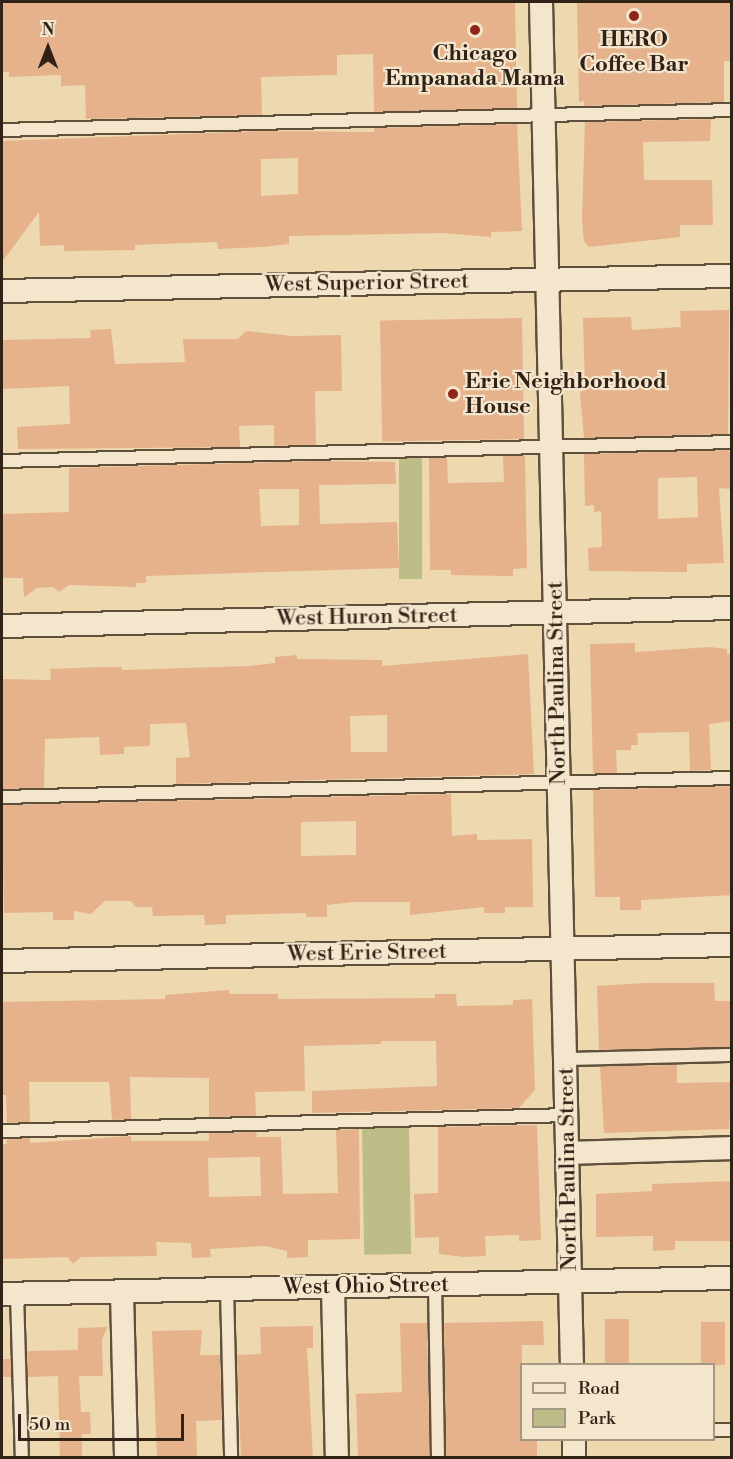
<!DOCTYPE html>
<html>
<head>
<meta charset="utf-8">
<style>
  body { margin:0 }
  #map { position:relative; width:733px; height:1459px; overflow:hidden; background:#edd8b0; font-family:"Libre Bodoni",serif }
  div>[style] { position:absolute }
  .green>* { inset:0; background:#bebd87; transform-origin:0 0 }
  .building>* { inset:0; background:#e5b28b; transform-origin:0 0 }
  .roads { filter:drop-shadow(2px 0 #5f503c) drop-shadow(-2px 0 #5f503c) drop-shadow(0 2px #5f503c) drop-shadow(0 -2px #5f503c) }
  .service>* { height:12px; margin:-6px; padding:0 6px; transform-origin:6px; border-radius:6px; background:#f3e6cc }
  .minor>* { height:22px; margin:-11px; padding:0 11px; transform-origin:11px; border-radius:11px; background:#f3e6cc }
  .dots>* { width:16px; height:16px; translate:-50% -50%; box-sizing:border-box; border:3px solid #f3e6cc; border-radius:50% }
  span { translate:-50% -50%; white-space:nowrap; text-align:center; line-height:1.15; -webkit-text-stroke:4.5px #f3e6cc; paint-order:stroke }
  .poi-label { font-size:22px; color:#302216; font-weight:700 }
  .left { translate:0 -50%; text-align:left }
  .street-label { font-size:22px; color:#302216 }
  .frame { position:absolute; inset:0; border:3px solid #302216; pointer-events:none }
  .legend { position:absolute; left:520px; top:1363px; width:195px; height:78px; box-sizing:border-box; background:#f3e6cc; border:2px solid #a59883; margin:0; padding:8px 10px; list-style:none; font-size:18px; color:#302216 }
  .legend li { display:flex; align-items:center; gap:12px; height:30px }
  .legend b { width:30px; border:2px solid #a59883 }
  .north { position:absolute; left:18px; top:18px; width:60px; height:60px; -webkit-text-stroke:4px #f3e6cc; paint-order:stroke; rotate:0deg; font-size:16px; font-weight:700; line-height:24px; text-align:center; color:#302216 }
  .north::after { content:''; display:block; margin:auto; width:21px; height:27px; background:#302216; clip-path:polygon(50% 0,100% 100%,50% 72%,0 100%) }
  .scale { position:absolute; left:18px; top:1414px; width:166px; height:27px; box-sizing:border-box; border:3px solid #302216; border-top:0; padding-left:8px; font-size:18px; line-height:21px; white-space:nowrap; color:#302216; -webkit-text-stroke:4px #f3e6cc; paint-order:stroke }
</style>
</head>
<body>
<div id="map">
  <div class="green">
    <div style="left:399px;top:458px;width:23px;height:121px"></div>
    <div style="left:409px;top:1127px;width:127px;height:47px;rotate:89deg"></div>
  </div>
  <div class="building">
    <div style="clip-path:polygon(2px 2px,515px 2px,517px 108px,374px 112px,373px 54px,337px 55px,337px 75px,261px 77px,262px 115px,86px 119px,85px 85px,61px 86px,61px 75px,9px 77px,9px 72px,2px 72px)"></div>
    <div style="clip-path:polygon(577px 2px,732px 2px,732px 61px,724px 61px,724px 102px,584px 106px,584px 101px,579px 102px)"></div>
    <div style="clip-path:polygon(711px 119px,710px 141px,643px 142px,644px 180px,712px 180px,713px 225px,680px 225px,680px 237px,589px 247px,584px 241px,582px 219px,585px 122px)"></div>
    <div style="clip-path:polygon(evenodd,517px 124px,522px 231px,491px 232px,491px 237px,443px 233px,289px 236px,289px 244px,262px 247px,218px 249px,217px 242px,161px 244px,135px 245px,135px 250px,64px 251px,64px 245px,40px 246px,39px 212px,2px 262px,2px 141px,263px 131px,374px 132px,374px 128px,517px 124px,298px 158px,298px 194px,261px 196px,261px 159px,298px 158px)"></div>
    <div style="clip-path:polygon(729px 310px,728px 434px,584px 438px,580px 392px,585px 389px,583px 318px,631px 317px,632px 330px,681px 327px,680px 311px)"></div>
    <div style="left:522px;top:318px;width:121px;height:142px;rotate:89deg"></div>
    <div style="clip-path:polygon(111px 329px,115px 364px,185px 362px,183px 339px,238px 339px,246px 331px,292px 336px,341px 335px,342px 391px,315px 391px,316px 445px,274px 446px,274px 425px,239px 426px,240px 447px,18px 449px,17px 427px,70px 424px,69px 386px,2px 389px,2px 340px,91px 338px,90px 330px)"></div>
    <div style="clip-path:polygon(evenodd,728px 450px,732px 455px,732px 489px,719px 488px,724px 563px,687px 564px,687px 572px,589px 571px,588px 548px,602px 547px,601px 511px,594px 512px,594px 505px,585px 506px,584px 454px,728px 450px,697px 477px,698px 517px,658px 519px,658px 478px,697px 477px)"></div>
    <div style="clip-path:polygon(503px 456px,525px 456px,527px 568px,513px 569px,513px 576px,451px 575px,451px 570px,430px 570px,429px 458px,447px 458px,448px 483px,504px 482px)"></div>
    <div style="clip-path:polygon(evenodd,317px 461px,395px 462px,396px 484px,319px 485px,320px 524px,397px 522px,399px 568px,146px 576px,146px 583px,136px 583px,136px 587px,69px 585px,59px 592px,53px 587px,37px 588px,24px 597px,23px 578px,2px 578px,2px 514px,69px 512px,69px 468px,317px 461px,259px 489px,299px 489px,299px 525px,261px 526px,259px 489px)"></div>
    <div style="clip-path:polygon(635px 643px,635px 652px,710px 647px,727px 649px,727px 654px,732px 654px,732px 721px,709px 724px,711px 770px,690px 771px,689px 732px,637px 733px,638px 745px,631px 745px,631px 750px,616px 750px,617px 773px,593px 773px,590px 644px)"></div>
    <div style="clip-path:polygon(evenodd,528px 654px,534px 774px,176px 784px,176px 758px,190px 757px,186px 723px,150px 724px,150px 746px,124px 747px,124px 754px,100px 755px,99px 737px,45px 739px,44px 788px,2px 789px,2px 679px,51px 680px,50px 669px,101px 667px,122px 667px,122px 670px,249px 666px,275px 663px,275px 657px,297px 655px,297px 659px,382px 660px,382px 666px,528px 654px,387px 715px,387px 752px,351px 752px,350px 716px,387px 715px)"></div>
    <div style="clip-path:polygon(732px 786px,732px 895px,641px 900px,641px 910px,620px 910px,620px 897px,595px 897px,593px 790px)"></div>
    <div style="clip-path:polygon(evenodd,451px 794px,452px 836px,477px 834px,477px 840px,532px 839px,533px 907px,505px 907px,505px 913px,484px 913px,484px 907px,410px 915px,410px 902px,353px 902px,327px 905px,327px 917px,306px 917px,306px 913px,226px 915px,226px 924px,205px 925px,204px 915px,153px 916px,152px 907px,136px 907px,131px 901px,105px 901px,91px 914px,74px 911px,74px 920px,53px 920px,53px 912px,4px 913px,2px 805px,451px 794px,356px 821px,356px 855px,301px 856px,301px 822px,356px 821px)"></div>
    <div style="clip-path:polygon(645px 983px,714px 983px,715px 1001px,732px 1001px,732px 1047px,599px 1050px,597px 986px)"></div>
    <div style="clip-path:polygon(229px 990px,229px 994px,278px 994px,278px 999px,435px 998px,435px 994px,456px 994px,457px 1006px,513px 1005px,513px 1000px,532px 999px,535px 1090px,519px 1108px,312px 1113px,312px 1091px,437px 1086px,436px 1041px,381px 1041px,381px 1044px,304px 1046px,305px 1091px,255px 1092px,256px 1116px,209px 1117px,209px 1078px,130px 1077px,131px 1119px,112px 1120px,109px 1082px,29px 1082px,30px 1122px,7px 1123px,6px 1095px,2px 1095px,2px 1002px,165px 999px,165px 995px)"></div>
    <div style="clip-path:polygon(677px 1065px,677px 1083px,732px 1082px,729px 1129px,604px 1133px,600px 1066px)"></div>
    <div style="clip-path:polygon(537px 1125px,541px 1240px,519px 1241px,519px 1235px,485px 1236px,486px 1256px,464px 1257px,439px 1254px,439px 1237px,415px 1238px,414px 1194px,438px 1193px,438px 1127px)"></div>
    <div style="clip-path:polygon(evenodd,359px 1129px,360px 1239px,308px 1240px,308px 1257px,287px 1258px,287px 1251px,265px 1246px,210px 1249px,211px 1257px,192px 1258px,191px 1243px,156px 1242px,157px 1256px,81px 1257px,73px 1264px,68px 1257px,2px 1259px,2px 1144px,7px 1144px,7px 1139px,30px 1138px,30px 1143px,131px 1136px,131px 1141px,209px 1141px,209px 1133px,256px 1132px,257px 1137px,281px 1137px,283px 1194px,338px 1193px,336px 1130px,359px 1129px,260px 1157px,261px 1196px,209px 1197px,208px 1158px,260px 1157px)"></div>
    <div style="clip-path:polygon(732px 1181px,732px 1241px,675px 1241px,675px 1250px,653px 1251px,653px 1236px,596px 1237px,596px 1194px,652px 1191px,652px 1184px)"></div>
    <div style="left:629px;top:1319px;width:46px;height:24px;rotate:90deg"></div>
    <div style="clip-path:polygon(543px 1321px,544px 1345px,522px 1345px,522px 1440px,537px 1440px,537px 1458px,446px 1458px,444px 1323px)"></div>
    <div style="left:701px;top:1322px;width:24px;height:43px"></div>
    <div style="clip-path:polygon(400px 1323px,427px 1323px,430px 1458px,358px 1458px,356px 1394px,402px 1392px)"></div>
    <div style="clip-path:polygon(313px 1326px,313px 1348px,307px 1348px,313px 1458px,241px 1458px,237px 1355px,261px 1354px,260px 1327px)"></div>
    <div style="clip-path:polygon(107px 1327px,102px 1340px,103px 1376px,79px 1376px,81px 1412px,90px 1412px,91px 1434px,82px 1434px,82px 1458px,60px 1458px,58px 1376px,28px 1377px,27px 1351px,78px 1350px,78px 1328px)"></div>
    <div style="clip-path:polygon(202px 1330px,200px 1355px,220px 1355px,222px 1420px,196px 1421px,197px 1456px,157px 1457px,152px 1331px)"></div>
    <div style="left:2px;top:1359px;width:9px;height:18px"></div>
  </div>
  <div class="roads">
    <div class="service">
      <div style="left:2px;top:130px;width:730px;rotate:-1.57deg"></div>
      <div style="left:2px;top:461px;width:730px;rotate:-1.49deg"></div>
      <div style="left:2px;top:797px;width:730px;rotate:-1.49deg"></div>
      <div style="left:565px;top:1059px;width:167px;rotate:-1.4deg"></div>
      <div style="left:2px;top:1131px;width:565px;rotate:-1.62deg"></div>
      <div style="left:435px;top:1285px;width:173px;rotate:89deg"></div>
      <div style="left:227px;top:1289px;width:169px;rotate:88.6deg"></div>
      <div style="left:17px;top:1294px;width:164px;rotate:88.3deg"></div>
      <div style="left:714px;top:1430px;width:18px"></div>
    </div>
    <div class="minor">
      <div style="left:541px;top:2px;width:1362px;rotate:88.7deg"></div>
      <div style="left:2px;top:291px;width:730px;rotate:-1.18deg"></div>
      <div style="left:2px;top:626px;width:730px;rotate:-1.41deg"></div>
      <div style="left:2px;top:961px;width:730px;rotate:-1.26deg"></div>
      <div style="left:568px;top:1153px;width:164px;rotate:-1.7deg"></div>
      <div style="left:333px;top:1287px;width:171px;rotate:88.7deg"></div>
      <div style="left:122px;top:1292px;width:166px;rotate:88.6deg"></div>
      <div style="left:2px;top:1294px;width:730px;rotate:-1.26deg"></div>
      <div style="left:574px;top:1440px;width:18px;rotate:90deg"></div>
    </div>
  </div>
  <div class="dots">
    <div style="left:634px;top:16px;background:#8f2418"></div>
    <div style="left:475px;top:30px;background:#8f2418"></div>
    <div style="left:453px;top:394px;background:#8f2418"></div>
  </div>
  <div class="poi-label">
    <span style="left:634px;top:52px">HERO<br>Coffee Bar</span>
    <span style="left:475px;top:66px">Chicago<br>Empanada Mama</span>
    <span class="left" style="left:465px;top:394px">Erie Neighborhood<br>House</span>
  </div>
  <div class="street-label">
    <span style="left:367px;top:283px;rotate:-1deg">West Superior Street</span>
    <span style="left:367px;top:617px;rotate:-1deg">West Huron Street</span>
    <span style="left:557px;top:683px;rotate:-91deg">North Paulina Street</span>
    <span style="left:367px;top:953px;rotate:-1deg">West Erie Street</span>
    <span style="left:568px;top:1169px;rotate:-91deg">North Paulina Street</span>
    <span style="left:366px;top:1286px;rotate:-1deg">West Ohio Street</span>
  </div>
  <div class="frame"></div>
  <ul class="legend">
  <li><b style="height:8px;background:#f3e6cc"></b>Road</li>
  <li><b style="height:16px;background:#bebd87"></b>Park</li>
  </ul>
  <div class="north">N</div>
  <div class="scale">50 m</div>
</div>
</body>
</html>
